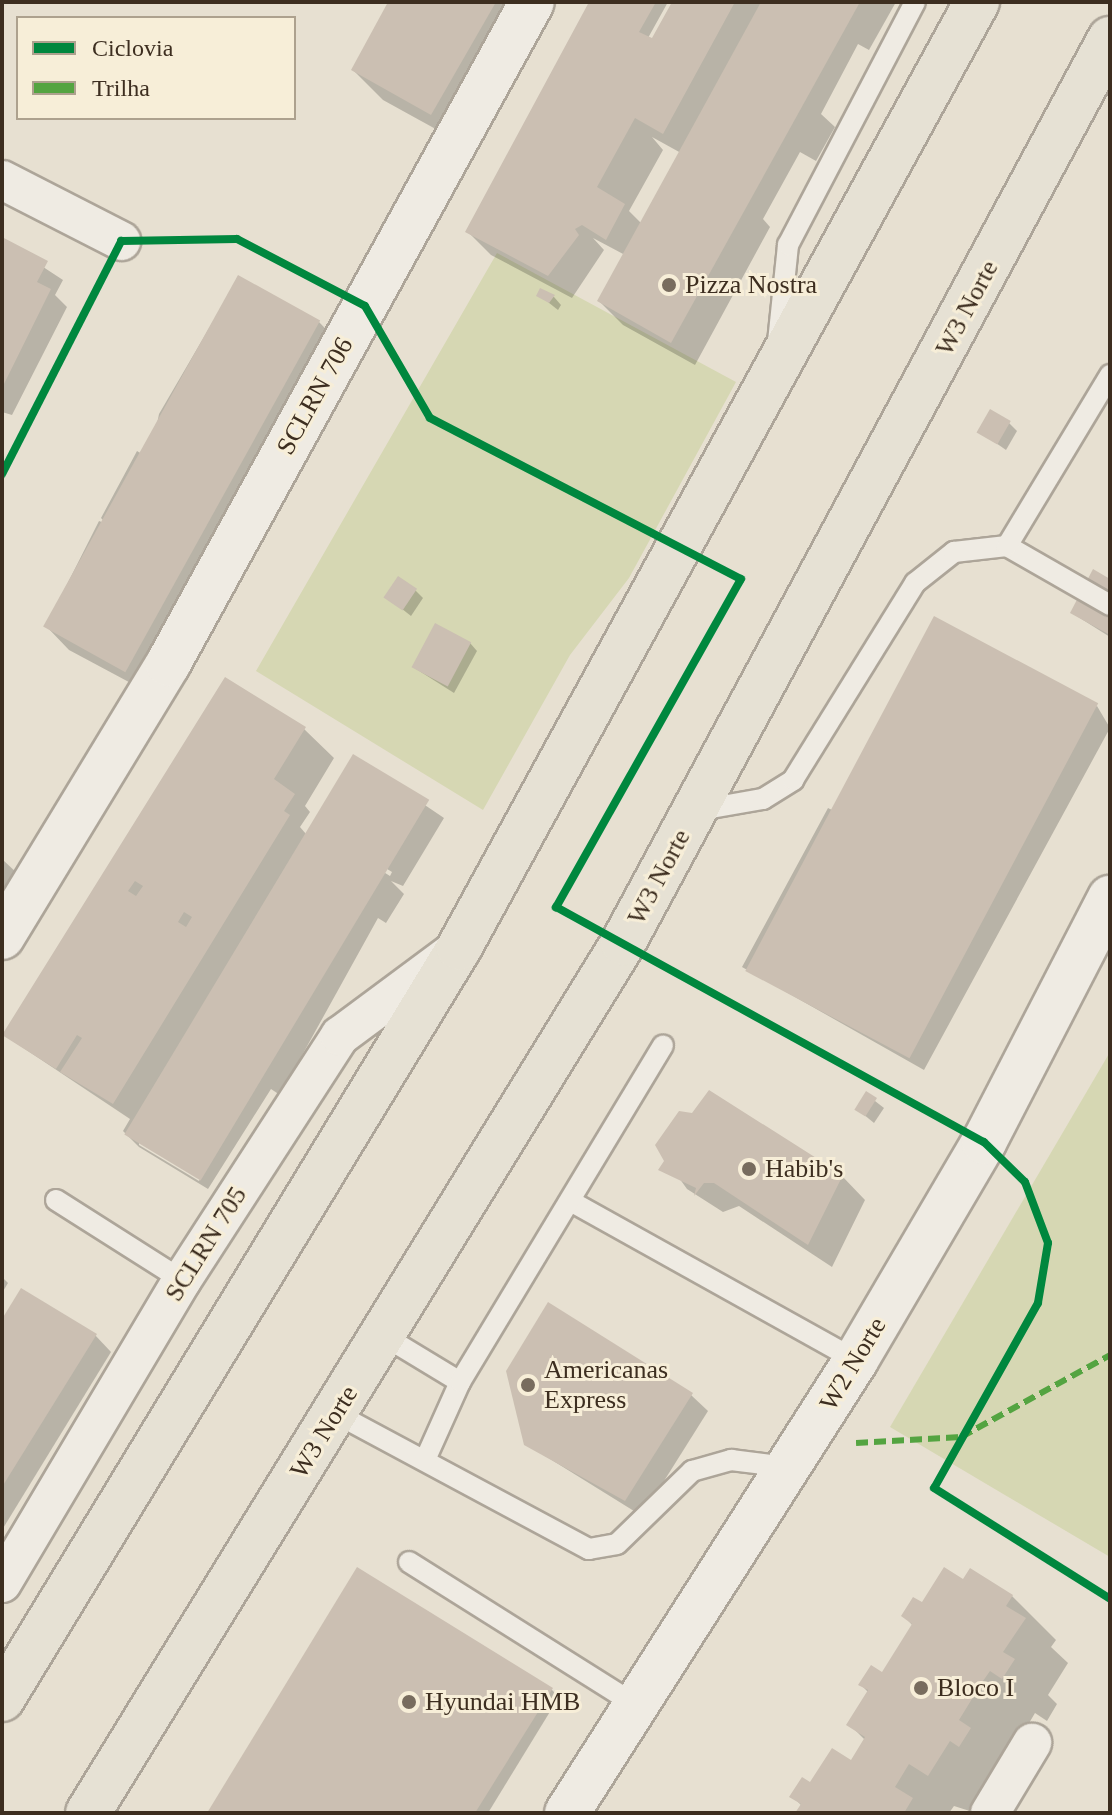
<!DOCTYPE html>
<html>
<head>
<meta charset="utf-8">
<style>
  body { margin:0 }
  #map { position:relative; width:1112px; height:1815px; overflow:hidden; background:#e7e0d1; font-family:Georgia,serif }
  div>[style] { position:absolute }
  .green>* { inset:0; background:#d6d7b3 }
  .shadow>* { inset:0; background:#0003 }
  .building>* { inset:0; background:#cbbfb2; transform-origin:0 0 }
  .roads { filter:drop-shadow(2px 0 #ada599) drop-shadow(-2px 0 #ada599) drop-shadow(0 2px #ada599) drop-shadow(0 -2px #ada599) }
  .service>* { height:20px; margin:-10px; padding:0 10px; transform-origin:10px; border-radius:10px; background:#efebe3 }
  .minor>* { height:38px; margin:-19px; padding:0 19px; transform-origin:19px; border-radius:19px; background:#efebe3 }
  .tertiary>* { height:44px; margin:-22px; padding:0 22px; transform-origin:22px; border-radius:22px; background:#efebe3 }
  .primary>* { height:44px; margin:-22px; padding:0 22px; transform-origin:22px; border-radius:22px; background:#e6e1d4 }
  .quiet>* { height:6px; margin-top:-3px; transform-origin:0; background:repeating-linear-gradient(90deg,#54a441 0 12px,transparent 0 18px) }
  .cycleway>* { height:8px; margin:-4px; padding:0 4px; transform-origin:4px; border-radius:4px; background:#00873e }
  .dots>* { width:22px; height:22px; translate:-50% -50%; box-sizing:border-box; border:4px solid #f7eed8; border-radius:50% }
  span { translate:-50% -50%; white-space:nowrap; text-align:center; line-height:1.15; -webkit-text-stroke:6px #f7eed8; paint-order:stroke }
  .poi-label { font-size:26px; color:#3d2e20 }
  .left { translate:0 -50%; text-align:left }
  .street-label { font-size:26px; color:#3d2e20 }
  .frame { position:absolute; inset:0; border:4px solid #3d2e20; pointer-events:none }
  .legend { position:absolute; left:16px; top:16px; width:280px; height:104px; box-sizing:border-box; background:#f7eed8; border:2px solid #ada18e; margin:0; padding:10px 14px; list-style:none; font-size:24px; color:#3d2e20 }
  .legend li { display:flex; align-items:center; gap:16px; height:40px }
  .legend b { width:40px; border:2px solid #ada18e }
</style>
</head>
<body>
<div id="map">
  <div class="green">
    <div style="clip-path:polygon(497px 253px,736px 382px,629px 578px,570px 655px,483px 810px,256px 671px)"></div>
    <div style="clip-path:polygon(1110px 1052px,1110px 1557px,890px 1427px)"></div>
  </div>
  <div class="shadow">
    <div style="clip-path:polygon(391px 2px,554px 2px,461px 143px,383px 100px,353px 70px)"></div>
    <div style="clip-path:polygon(evenodd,591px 2px,668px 2px,648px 38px,661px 45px,674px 2px,896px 2px,869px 50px,858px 44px,821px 114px,835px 127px,816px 161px,800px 152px,763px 219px,770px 227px,695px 365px,623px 325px,599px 301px,625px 255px,593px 238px,604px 250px,572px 298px,491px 255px,467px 231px,591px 2px,652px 137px,681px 153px,642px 224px,629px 211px,663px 150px,652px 137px)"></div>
    <div style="clip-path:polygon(2px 240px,63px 280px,55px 295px,67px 307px,12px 415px,2px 412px)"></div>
    <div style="clip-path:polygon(239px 277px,319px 322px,348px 352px,155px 696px,69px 650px,46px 626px,99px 521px,107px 524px,101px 518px,137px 451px,150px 459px,159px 414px)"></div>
    <div style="clip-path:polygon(539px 295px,554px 297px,561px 305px,558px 310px)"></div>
    <div style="clip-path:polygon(1009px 423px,1017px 431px,1006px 450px,980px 432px)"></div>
    <div style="clip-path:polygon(1110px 581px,1110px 637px,1072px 613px)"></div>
    <div style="clip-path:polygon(415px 590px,423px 598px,411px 616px,387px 597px)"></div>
    <div style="clip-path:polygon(470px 643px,477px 651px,454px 693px,413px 667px)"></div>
    <div style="clip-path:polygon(1097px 706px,1110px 728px,924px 1070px,742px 967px,828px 808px,838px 813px)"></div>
    <div style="clip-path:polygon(evenodd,304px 729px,334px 758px,305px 806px,310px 812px,300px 827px,306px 834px,354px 757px,444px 818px,403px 886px,391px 881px,404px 894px,386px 923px,378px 918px,280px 1095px,271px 1089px,208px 1189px,139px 1147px,123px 1131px,130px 1119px,4px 1035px,69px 932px,304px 729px,330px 834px,392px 872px,390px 876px,327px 837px,330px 834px,304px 729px,139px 1140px,201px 1177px,199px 1181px,139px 1145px,139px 1140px)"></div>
    <div style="clip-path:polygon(2px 859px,36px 891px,2px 912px)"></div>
    <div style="clip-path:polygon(866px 1094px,884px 1108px,874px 1123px,857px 1109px)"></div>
    <div style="clip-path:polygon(659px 1150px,842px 1176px,865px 1200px,832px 1267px,739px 1206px,723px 1212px,687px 1189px)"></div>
    <div style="clip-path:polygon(2px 1277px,8px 1283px,2px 1293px)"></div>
    <div style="clip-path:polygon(2px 1323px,95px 1335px,111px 1352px,2px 1530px)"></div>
    <div style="clip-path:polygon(691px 1395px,708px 1411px,642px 1516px,526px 1444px)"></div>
    <div style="clip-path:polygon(964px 1582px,1012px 1596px,1056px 1640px,1051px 1647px,1068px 1663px,1048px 1695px,1057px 1704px,1047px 1721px,1035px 1713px,976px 1813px,954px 1806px,949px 1813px,798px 1813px,802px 1806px,792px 1796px,851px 1762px,866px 1741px,849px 1724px,869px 1693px,861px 1685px,883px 1674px,913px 1626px,904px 1616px)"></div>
    <div style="clip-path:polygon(551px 1689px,559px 1697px,488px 1813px,209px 1813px)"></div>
  </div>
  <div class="building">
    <div style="clip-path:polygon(388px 2px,496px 2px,431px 115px,351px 70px)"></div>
    <div style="clip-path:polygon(589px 2px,656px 2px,639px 32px,652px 38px,672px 2px,735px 2px,663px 134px,635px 118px,597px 187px,625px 204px,606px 240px,582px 225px,575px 229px,579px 235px,548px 276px,465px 232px)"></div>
    <div style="clip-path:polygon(761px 2px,860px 2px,671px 343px,597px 301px)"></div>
    <div style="clip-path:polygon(2px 237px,48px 261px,37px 282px,51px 289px,2px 388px)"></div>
    <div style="left:238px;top:275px;width:94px;height:402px;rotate:29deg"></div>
    <div style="clip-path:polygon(540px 288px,555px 295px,549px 303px,536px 296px)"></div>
    <div style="left:990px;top:409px;width:24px;height:27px;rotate:30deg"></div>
    <div style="clip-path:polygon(1093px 569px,1110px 579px,1110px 635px,1070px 613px)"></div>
    <div style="left:398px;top:576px;width:23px;height:26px;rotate:34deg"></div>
    <div style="left:934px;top:616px;width:186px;height:402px;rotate:28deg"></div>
    <div style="left:435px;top:623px;width:41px;height:50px;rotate:28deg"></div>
    <div style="clip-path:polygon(evenodd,225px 677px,306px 727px,274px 779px,295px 794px,284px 811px,290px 815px,113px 1104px,60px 1072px,82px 1038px,77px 1035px,56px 1069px,2px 1035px,225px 677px,135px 881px,143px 886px,136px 896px,128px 891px,135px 881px,225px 677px,184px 912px,192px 917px,186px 927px,178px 922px,184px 912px)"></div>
    <div style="left:353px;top:754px;width:89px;height:444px;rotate:31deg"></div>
    <div style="clip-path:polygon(709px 1090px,843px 1175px,808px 1245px,714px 1183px,704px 1183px,694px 1196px,696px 1188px,658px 1170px,664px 1161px,655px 1145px,679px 1111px,692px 1113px)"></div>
    <div style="left:866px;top:1091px;width:13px;height:22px;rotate:32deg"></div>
    <div style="clip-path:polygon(21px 1288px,97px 1334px,2px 1487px,2px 1319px)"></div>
    <div style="clip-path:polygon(548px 1302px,693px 1393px,625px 1501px,524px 1445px,506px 1371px)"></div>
    <div style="clip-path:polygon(357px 1567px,553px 1688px,475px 1813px,207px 1813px)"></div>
    <div style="clip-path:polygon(944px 1567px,963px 1579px,970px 1568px,1013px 1595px,1006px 1606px,1026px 1618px,1003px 1652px,1015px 1659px,1002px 1679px,990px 1671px,983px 1681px,959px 1720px,971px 1728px,959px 1747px,950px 1741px,928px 1776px,909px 1764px,895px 1787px,913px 1798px,904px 1813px,795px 1813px,801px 1804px,789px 1797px,802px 1777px,810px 1782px,832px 1748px,851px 1760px,865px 1737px,846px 1725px,868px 1690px,858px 1685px,871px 1665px,882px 1672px,912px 1624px,901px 1616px,913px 1597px,922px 1602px)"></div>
  </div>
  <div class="roads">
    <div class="service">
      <div style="left:778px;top:342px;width:98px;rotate:-84.1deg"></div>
      <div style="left:788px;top:245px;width:274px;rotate:-62.4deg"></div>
      <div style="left:1007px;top:546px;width:119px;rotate:29.8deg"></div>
      <div style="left:694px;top:811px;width:70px;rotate:-9.9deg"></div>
      <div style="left:763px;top:799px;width:36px;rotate:-32deg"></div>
      <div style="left:793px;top:780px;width:232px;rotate:-58.2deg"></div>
      <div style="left:915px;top:583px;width:50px;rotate:-38.5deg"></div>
      <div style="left:954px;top:552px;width:53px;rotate:-6.5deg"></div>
      <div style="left:1007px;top:546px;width:200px;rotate:-58.9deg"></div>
      <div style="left:56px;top:1200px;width:149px;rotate:32.4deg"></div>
      <div style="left:572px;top:1202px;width:325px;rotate:29.1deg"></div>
      <div style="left:384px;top:1336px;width:89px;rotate:31.2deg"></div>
      <div style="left:335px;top:1413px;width:288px;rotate:28.2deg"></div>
      <div style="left:589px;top:1549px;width:28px;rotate:-10deg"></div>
      <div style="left:617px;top:1544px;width:105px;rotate:-44.2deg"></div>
      <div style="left:692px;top:1471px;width:41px;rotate:-15.8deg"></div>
      <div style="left:731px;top:1460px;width:56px;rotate:7.1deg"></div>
      <div style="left:425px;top:1460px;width:85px;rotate:-65.8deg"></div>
      <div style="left:460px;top:1382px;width:393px;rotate:-58.9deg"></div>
      <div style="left:409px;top:1562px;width:268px;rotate:32.2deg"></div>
    </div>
    <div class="minor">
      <div style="left:2px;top:180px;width:134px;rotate:27.1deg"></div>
      <div style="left:2px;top:1583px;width:352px;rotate:-59.3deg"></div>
      <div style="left:182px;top:1280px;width:291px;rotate:-57.1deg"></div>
      <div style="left:340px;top:1036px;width:146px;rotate:-36.6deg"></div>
      <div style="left:990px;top:1813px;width:82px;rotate:-59deg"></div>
    </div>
    <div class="tertiary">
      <div style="left:2px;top:937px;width:320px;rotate:-58.7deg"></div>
      <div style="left:168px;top:664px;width:755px;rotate:-61.2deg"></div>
      <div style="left:567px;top:1813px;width:537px;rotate:-57.46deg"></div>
      <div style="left:856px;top:1360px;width:253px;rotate:-59.6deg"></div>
      <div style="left:984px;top:1142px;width:275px;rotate:-62.7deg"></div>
    </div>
    <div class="primary">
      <div style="left:2px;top:1699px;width:879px;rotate:-58.68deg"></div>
      <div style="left:459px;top:948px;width:1079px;rotate:-61.3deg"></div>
      <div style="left:88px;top:1813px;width:1021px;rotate:-58.41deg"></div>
      <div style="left:623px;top:943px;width:1027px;rotate:-61.69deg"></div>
    </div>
  </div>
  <div class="quiet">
    <div style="left:856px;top:1443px;width:105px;rotate:-3.3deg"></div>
    <div style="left:961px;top:1437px;width:170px;rotate:-28.8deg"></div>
  </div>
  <div class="cycleway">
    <div style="left:2px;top:474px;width:262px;rotate:-62.9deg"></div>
    <div style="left:121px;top:241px;width:116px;rotate:-1deg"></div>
    <div style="left:237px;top:239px;width:144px;rotate:27.6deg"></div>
    <div style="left:365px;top:306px;width:129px;rotate:59.9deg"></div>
    <div style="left:430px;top:418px;width:350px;rotate:27.4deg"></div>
    <div style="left:741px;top:579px;width:377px;rotate:119.4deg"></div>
    <div style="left:556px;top:907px;width:488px;rotate:28.8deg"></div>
    <div style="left:984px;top:1142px;width:57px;rotate:44.3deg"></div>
    <div style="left:1025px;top:1182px;width:65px;rotate:69.3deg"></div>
    <div style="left:1048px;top:1243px;width:61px;rotate:99.5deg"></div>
    <div style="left:1038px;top:1303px;width:212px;rotate:119.3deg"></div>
    <div style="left:934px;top:1488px;width:208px;rotate:32.2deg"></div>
  </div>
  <div class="dots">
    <div style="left:669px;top:285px;background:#786c5e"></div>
    <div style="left:749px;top:1169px;background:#786c5e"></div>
    <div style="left:528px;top:1385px;background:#786c5e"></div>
    <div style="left:921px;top:1688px;background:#786c5e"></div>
    <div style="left:409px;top:1702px;background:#786c5e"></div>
  </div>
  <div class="poi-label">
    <span class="left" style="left:685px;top:285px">Pizza Nostra</span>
    <span class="left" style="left:765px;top:1169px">Habib's</span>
    <span class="left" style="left:544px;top:1385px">Americanas<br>Express</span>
    <span class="left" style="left:937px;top:1688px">Bloco I</span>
    <span class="left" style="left:425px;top:1702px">Hyundai HMB</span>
  </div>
  <div class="street-label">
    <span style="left:967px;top:308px;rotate:-62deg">W3 Norte</span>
    <span style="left:315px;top:396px;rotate:-61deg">SCLRN 706</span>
    <span style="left:659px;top:877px;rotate:-62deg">W3 Norte</span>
    <span style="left:206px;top:1244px;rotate:-58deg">SCLRN 705</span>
    <span style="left:853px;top:1364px;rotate:-59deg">W2 Norte</span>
    <span style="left:324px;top:1432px;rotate:-58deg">W3 Norte</span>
  </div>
  <div class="frame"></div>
  <ul class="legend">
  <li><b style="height:10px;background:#00873e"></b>Ciclovia</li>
  <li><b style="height:10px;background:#54a441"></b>Trilha</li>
  </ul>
</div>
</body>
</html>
